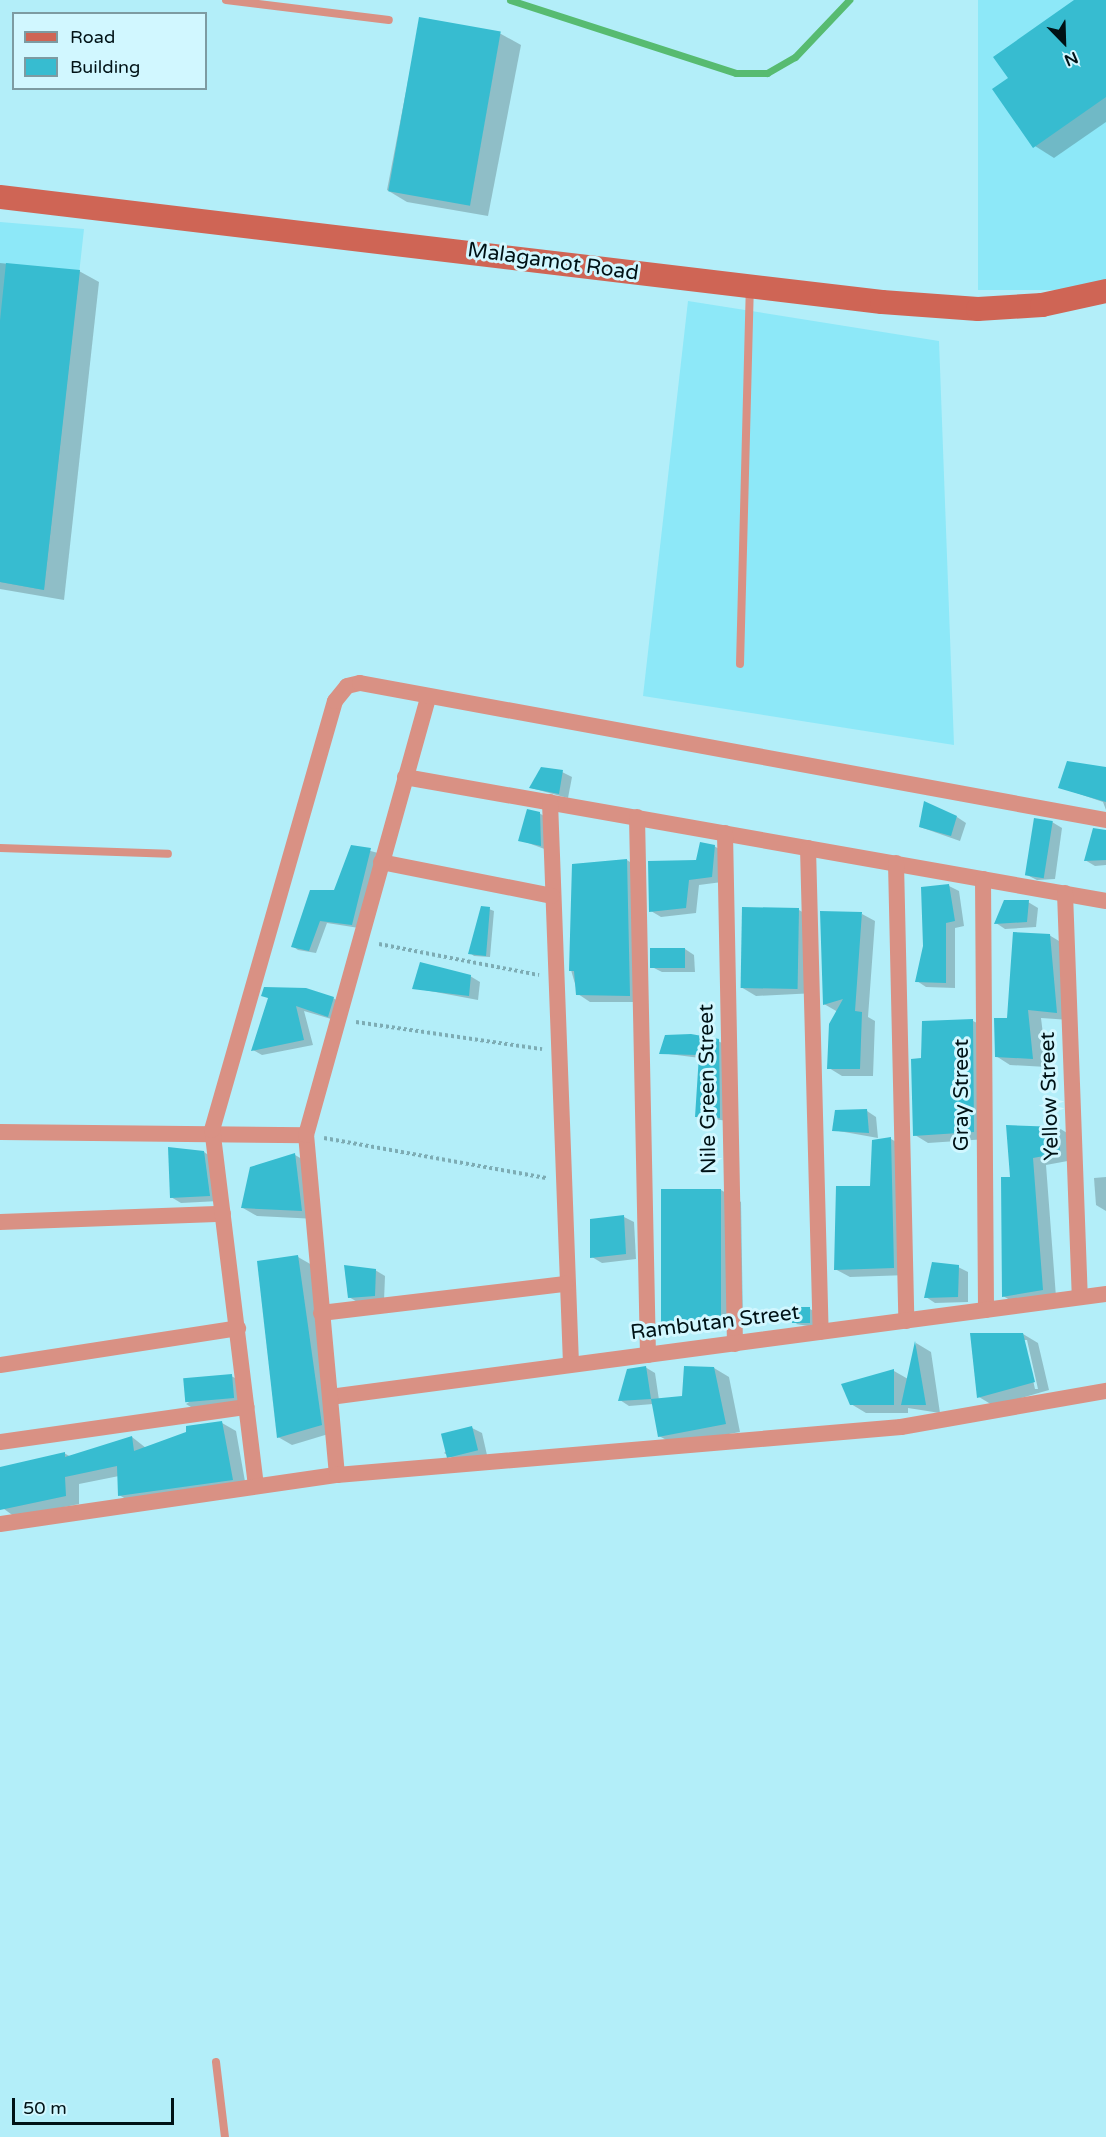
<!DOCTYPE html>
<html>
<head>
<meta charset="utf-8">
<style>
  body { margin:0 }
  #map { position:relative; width:1106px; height:2137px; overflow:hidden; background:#b3eef9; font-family:"Varela Round",sans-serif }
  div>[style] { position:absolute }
  .built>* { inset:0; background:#8de8f8; transform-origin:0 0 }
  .shadow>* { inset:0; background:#0003 }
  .stream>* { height:7px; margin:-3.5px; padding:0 3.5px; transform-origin:3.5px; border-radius:3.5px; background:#57bb71 }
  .building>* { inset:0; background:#37bcd0; transform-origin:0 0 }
  .path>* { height:4px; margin-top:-2px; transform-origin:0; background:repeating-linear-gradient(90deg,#7dacb4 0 3px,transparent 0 6px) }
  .lane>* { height:8px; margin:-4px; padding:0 4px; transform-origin:4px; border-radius:4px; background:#d99184 }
  .street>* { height:16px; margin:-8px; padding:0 8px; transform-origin:8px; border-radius:8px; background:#d99184 }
  .secondary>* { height:24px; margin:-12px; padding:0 12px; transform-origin:12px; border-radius:12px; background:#cf6555 }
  span { translate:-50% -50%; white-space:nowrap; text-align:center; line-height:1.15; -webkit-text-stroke:6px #d1f7ff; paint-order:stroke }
  .street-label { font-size:21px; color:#001216 }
  .legend { position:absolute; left:12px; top:12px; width:195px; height:78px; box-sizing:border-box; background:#d1f7ff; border:2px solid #7d9ba2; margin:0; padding:8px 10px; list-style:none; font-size:18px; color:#001216 }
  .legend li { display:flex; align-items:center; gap:12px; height:30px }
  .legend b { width:30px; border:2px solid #7d9ba2 }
  .north { position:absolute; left:1034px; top:12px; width:60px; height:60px; -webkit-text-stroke:4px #d1f7ff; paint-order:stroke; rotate:157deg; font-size:16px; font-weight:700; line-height:24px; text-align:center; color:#001216 }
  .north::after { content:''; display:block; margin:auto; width:21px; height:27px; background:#001216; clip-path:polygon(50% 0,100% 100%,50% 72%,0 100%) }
  .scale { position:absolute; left:12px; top:2098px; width:162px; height:27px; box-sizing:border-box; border:3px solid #001216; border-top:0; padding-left:8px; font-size:18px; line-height:21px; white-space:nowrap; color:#001216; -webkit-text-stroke:4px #d1f7ff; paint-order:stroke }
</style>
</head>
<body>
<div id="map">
  <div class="built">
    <div style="left:978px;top:0;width:128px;height:290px"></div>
    <div style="clip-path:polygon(0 222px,84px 229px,44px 590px,0 582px)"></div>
    <div style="clip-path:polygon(688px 301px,939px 341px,954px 745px,643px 696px)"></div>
  </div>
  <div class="shadow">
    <div style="clip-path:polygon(1077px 0,1106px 0,1106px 122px,1054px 158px,1035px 146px,1011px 78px)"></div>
    <div style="clip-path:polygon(420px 19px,501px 34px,521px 45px,488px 216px,407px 202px,387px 190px)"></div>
    <div style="clip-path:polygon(0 263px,79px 271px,99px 282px,64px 600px,0 589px)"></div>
    <div style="clip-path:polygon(1106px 768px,1106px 810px,1103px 802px,1059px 787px)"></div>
    <div style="clip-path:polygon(562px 772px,572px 777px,568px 798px,531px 788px)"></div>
    <div style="clip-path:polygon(539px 813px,549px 819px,550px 851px,520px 840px)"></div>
    <div style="clip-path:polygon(957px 817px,966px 823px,960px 841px,920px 827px)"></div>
    <div style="clip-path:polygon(1052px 822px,1062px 828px,1055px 879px,1037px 880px,1027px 875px)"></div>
    <div style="clip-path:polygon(1106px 831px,1106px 865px,1095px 866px,1085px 860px)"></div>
    <div style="clip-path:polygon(352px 846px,378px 853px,359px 928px,327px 923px,316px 953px,298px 950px,292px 946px,335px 892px)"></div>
    <div style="clip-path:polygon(714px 846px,724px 852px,722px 882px,699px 885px,696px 913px,661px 917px,651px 911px)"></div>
    <div style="clip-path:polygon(627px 860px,639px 868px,642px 1002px,590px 1002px,578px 994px,571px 970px)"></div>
    <div style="clip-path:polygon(949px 886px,959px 891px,964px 926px,955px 928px,955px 988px,926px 987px,917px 981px)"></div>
    <div style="clip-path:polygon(1028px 902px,1038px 908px,1036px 927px,1005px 929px,996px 923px)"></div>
    <div style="clip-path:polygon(489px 909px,494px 911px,490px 957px,474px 956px,470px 953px)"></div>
    <div style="clip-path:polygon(799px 910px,814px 919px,816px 993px,756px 996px,741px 987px)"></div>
    <div style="clip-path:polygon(862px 914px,875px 921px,868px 1017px,875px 1021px,873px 1076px,842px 1076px,829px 1068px,838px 1012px,824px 1004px)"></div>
    <div style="clip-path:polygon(1049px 935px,1064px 944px,1070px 1020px,1041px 1018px,1047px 1067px,1010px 1065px,996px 1056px)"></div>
    <div style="clip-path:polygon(685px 949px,694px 955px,695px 972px,662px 972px,652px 967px)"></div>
    <div style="clip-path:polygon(470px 976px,480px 982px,478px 1000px,414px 988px)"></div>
    <div style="clip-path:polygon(269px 998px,333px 998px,343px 1004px,338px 1021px,304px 1011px,313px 1045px,262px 1055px,253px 1050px)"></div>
    <div style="clip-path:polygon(973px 1021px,987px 1028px,987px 1139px,928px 1143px,915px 1135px,924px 1022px)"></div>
    <div style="clip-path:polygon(718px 1041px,726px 1045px,727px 1121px,696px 1116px,700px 1058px,661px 1053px)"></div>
    <div style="clip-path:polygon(867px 1111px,876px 1117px,878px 1138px,833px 1130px)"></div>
    <div style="clip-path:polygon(1059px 1128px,1072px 1136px,1073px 1160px,1046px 1165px,1056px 1297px,1017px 1304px,1003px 1296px,1012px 1179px)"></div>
    <div style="clip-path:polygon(891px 1139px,905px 1147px,908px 1275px,850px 1277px,835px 1269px,871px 1188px,873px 1142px)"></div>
    <div style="clip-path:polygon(204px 1152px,213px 1158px,219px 1201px,181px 1203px,171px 1197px)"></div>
    <div style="clip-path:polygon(295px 1155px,309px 1163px,317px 1219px,257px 1216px,243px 1208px)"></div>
    <div style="clip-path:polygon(1106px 1177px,1106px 1211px,1096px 1205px,1094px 1178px)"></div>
    <div style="clip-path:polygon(721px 1190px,741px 1202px,743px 1324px,682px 1333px,662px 1322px,662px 1191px)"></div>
    <div style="clip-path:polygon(624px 1217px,634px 1222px,636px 1259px,602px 1263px,592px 1257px)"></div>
    <div style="clip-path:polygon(298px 1257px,312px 1265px,335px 1432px,292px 1445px,278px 1437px)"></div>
    <div style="clip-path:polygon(958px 1267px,968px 1272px,968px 1302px,935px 1303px,926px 1297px)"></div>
    <div style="clip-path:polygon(375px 1270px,385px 1276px,384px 1301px,359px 1303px,349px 1297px)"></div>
    <div style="clip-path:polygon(810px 1309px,819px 1314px,820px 1328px,796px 1324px)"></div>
    <div style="clip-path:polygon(evenodd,1023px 1334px,1038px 1343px,1049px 1390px,994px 1406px,979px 1397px,1023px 1334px,1024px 1340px,1027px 1340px,1038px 1389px,1035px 1389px,1024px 1340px)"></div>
    <div style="clip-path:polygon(916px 1343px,931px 1352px,940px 1413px,908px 1408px,908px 1413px,866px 1413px,851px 1404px,843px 1385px,894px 1371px,908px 1379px)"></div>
    <div style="clip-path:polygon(645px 1367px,655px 1373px,659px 1400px,683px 1397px,714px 1368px,729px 1377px,740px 1432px,674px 1444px,659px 1436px,653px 1404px,629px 1406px,620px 1400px)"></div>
    <div style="clip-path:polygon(231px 1376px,241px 1381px,244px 1403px,196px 1410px,186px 1404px)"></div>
    <div style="clip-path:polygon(222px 1423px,236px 1431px,246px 1487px,133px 1503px,119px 1495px,119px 1476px,79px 1484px,79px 1504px,15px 1517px,0 1506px,0 1468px,64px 1453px,71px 1457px,132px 1437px,146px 1448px)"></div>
    <div style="clip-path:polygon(472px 1428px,482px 1433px,487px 1455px,454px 1459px,444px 1453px)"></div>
  </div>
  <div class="stream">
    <div style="left:510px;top:0;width:237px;rotate:17.9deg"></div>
    <div style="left:736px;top:73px;width:31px"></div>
    <div style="left:767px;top:73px;width:32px;rotate:-30deg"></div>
    <div style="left:795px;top:57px;width:79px;rotate:-46.5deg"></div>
  </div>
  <div class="building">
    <div style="clip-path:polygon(1074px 0,1106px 0,1106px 97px,1033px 148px,992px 89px,1008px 78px,993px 57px)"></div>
    <div style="left:419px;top:17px;width:83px;height:177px;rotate:10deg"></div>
    <div style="clip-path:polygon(6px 263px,80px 270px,44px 590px,0 582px,0 321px)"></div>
    <div style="clip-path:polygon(1067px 761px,1106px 767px,1106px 802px,1058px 788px)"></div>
    <div style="clip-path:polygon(541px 767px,563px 770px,559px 794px,529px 788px)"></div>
    <div style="clip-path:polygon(924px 801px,957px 816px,951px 836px,919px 827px)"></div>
    <div style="clip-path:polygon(527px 809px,540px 812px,541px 846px,518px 841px)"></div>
    <div style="left:1034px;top:818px;width:19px;height:58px;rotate:9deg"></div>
    <div style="clip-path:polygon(1093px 828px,1106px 830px,1106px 860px,1084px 861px)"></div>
    <div style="clip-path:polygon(700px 842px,715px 845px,712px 877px,689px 880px,686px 908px,649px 912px,648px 861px,696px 860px)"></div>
    <div style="clip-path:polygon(351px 845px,371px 848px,352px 925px,320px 921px,309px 951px,291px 947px,310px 890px,334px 890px)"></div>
    <div style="clip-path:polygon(627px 859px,630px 996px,576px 995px,574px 971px,569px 971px,572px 864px)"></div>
    <div style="clip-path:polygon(949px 884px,955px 921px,946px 923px,946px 983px,915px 982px,923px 946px,921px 887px)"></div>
    <div style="clip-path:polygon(1004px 900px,1029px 900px,1027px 922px,994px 924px)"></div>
    <div style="clip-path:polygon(481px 906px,490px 907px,486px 956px,468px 954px)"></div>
    <div style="left:742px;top:907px;width:57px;height:81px;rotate:1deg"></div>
    <div style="clip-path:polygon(820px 911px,862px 912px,855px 1011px,862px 1012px,860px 1069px,827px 1069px,829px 1024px,843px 999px,823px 1005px)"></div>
    <div style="clip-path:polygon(1013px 932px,1050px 934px,1057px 1013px,1028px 1010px,1033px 1059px,995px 1057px,994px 1018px,1007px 1018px)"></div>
    <div style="left:650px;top:948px;width:35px;height:20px"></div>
    <div style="clip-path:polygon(420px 962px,471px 975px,469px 996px,412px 989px)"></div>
    <div style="clip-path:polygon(264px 987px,306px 988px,334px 997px,328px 1017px,296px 1006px,304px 1040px,251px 1051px,268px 998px,261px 996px)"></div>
    <div style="clip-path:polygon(973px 1019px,974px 1132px,913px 1136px,911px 1059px,921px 1058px,922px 1021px)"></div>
    <div style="clip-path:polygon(691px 1034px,719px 1039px,720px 1118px,695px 1117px,699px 1055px,659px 1054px,665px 1035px)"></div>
    <div style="clip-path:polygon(867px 1109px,869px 1133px,832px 1131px,835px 1110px)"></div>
    <div style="clip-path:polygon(1006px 1125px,1059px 1127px,1060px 1153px,1033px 1158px,1043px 1290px,1002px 1297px,1001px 1177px,1010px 1177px)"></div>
    <div style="clip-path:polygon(891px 1137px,894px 1268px,834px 1270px,836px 1186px,870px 1186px,872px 1140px)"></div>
    <div style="clip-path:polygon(168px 1147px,204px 1151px,210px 1196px,170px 1198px)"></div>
    <div style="clip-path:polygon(295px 1153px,302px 1211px,241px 1208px,250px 1167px)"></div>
    <div style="left:661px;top:1189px;width:60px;height:133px"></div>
    <div style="clip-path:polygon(624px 1215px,626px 1254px,590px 1258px,590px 1219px)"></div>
    <div style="clip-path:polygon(298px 1255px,322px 1425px,277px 1438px,257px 1261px)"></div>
    <div style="clip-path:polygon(932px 1262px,959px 1265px,958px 1297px,924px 1298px)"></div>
    <div style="clip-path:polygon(344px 1265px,376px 1269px,375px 1296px,348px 1298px)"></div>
    <div style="left:810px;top:1307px;width:16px;height:18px;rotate:90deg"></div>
    <div style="clip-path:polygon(970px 1333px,1023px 1333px,1035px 1382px,977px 1398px)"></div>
    <div style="clip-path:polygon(915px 1341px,926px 1405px,901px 1405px)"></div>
    <div style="clip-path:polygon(646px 1366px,651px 1399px,618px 1401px,627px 1369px)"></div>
    <div style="clip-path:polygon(684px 1366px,714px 1367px,726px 1424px,658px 1437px,651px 1399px,682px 1396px)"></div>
    <div style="clip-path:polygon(894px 1369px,894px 1405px,850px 1405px,841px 1384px)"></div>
    <div style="left:232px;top:1374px;width:24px;height:49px;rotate:85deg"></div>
    <div style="clip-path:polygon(222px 1421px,233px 1480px,118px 1496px,117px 1466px,65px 1477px,66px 1496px,0 1510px,0 1467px,65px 1452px,65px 1457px,132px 1436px,134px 1451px,186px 1432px,186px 1426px)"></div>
    <div style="left:472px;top:1426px;width:25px;height:32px;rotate:76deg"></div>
  </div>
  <div class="path">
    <div style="left:379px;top:944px;width:163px;rotate:11deg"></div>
    <div style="left:356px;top:1022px;width:188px;rotate:8.3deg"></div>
    <div style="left:324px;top:1138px;width:227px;rotate:10.2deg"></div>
  </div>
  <div class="lane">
    <div style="left:226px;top:0;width:164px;rotate:7deg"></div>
    <div style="left:740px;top:664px;width:377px;rotate:-88.5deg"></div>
    <div style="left:0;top:848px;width:168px;rotate:2deg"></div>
    <div style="left:216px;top:2062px;width:76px;rotate:83.2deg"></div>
  </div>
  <div class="street">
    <div style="left:405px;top:777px;width:712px;rotate:10.03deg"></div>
    <div style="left:550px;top:802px;width:562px;rotate:87.86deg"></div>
    <div style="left:637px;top:817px;width:538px;rotate:88.83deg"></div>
    <div style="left:725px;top:833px;width:511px;rotate:88.88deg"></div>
    <div style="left:808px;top:848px;width:484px;rotate:88.5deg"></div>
    <div style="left:381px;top:862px;width:174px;rotate:11.2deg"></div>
    <div style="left:896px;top:863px;width:458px;rotate:88.7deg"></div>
    <div style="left:983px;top:879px;width:431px;rotate:89.6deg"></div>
    <div style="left:1065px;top:893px;width:404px;rotate:87.9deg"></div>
    <div style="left:0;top:1132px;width:306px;rotate:0.6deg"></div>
    <div style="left:0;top:1222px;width:223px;rotate:-2.1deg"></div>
    <div style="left:321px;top:1313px;width:246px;rotate:-6.8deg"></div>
    <div style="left:0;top:1365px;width:241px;rotate:-8.8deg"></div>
    <div style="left:330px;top:1397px;width:783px;rotate:-7.56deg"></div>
    <div style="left:0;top:1442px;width:249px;rotate:-8.1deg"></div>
    <div style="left:337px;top:1475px;width:341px;rotate:-95.2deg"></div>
    <div style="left:306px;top:1135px;width:455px;rotate:-74.4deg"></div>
    <div style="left:256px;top:1486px;width:359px;rotate:-97deg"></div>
    <div style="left:212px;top:1130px;width:446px;rotate:-74deg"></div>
    <div style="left:335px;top:701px;width:19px;rotate:-51deg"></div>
    <div style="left:347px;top:686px;width:13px;rotate:-13deg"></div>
    <div style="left:360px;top:683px;width:758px;rotate:10.41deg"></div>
    <div style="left:0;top:1524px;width:341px;rotate:-8.3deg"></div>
    <div style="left:337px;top:1475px;width:566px;rotate:-4.86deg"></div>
    <div style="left:901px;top:1427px;width:208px;rotate:-10deg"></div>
  </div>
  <div class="secondary">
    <div style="left:0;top:197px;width:888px;rotate:6.79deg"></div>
    <div style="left:882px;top:302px;width:96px;rotate:4.2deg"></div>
    <div style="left:978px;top:309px;width:64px;rotate:-3.6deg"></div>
    <div style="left:1042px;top:305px;width:66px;rotate:-12.3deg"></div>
  </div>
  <div class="street-label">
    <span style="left:553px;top:262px;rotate:8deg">Malagamot Road</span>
    <span style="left:708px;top:1089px;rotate:-91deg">Nile Green Street</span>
    <span style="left:962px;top:1095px;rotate:-90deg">Gray Street</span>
    <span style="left:1050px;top:1096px;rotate:-92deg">Yellow Street</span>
    <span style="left:715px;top:1323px;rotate:-7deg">Rambutan Street</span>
  </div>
  <ul class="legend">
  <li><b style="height:8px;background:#cf6555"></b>Road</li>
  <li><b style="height:16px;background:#37bcd0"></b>Building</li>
  </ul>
  <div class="north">N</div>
  <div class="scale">50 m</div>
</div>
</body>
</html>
